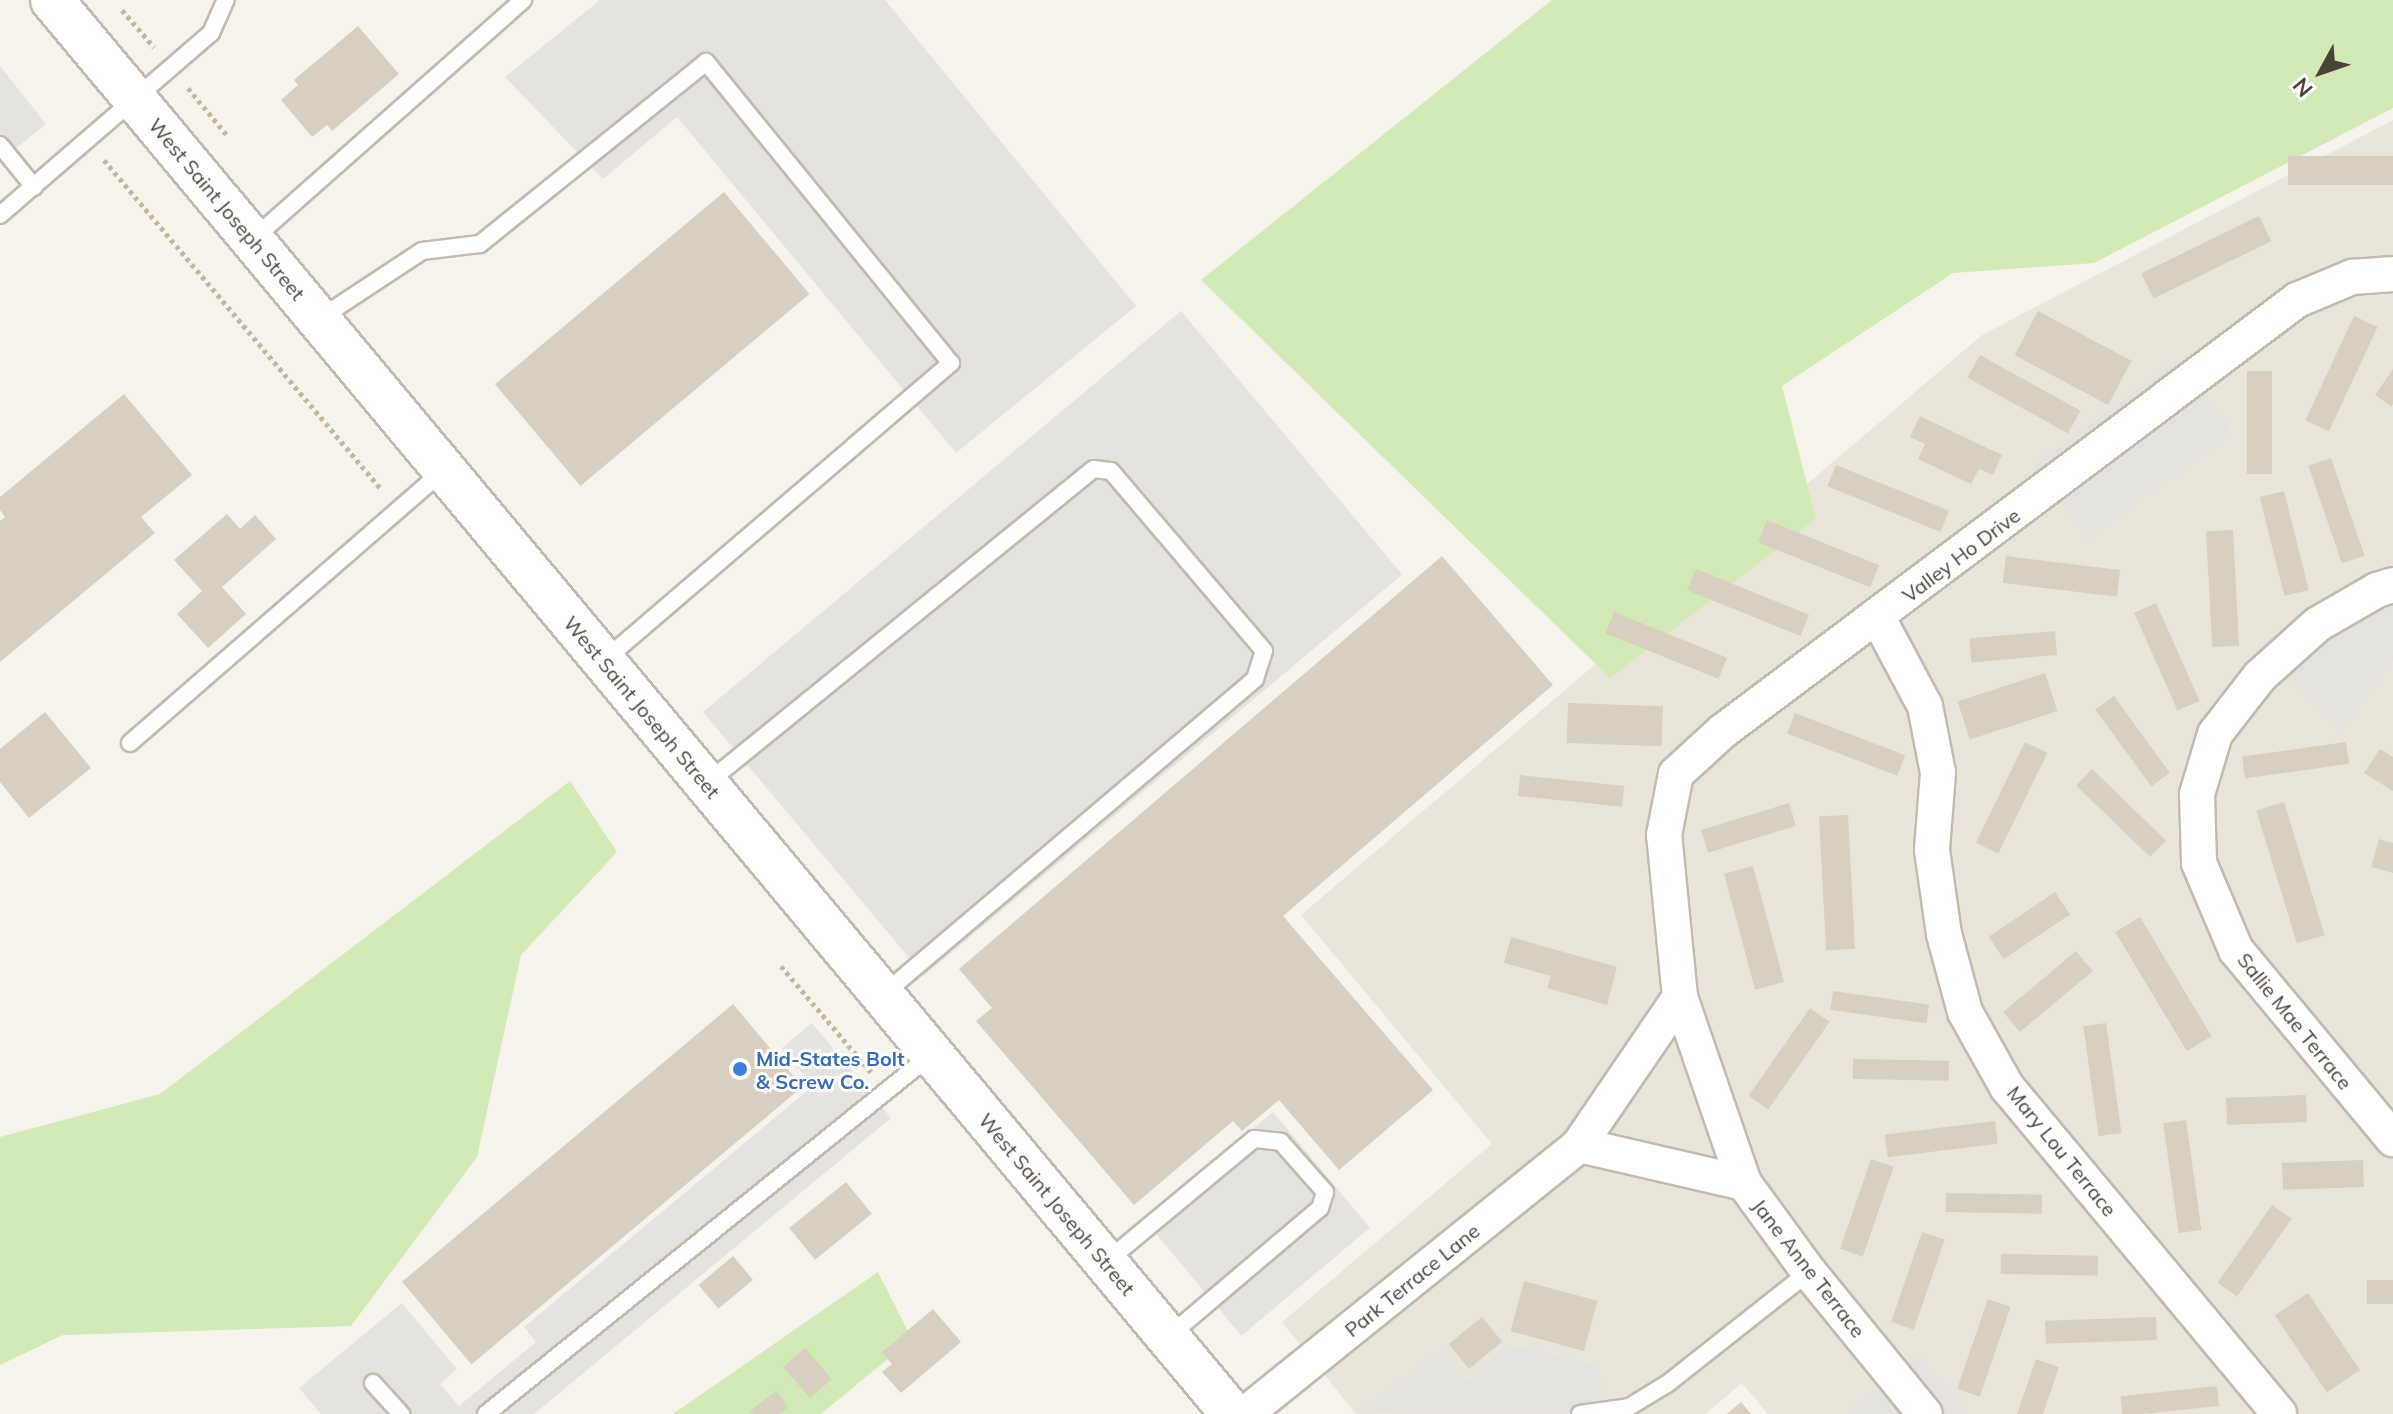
<!DOCTYPE html>
<html>
<head>
<meta charset="utf-8">
<style>
  body { margin:0 }
  #map { position:relative; width:2393px; height:1414px; overflow:hidden; background:#f6f3ec; font-family:Mulish,sans-serif }
  div>[style] { position:absolute }
  .residential>* { inset:0; background:#eae5da }
  .green>* { inset:0; background:#d2eab5 }
  .parking>* { inset:0; background:#e5e3e0; transform-origin:0 0 }
  .building>* { inset:0; background:#d8cfc1; transform-origin:0 0 }
  .path>* { height:5px; margin-top:-2.5px; transform-origin:0; background:repeating-linear-gradient(90deg,#c4b79f 0 4px,transparent 0 8px) }
  .roads { filter:drop-shadow(2px 0 #c2bbae) drop-shadow(-2px 0 #c2bbae) drop-shadow(0 2px #c2bbae) drop-shadow(0 -2px #c2bbae) }
  .service>* { height:16px; margin:-8px; padding:0 8px; transform-origin:8px; border-radius:8px; background:#fff }
  .minor>* { height:34px; margin:-17px; padding:0 17px; transform-origin:17px; border-radius:17px; background:#fff }
  .tertiary>* { height:42px; margin:-21px; padding:0 21px; transform-origin:21px; border-radius:21px; background:#fff }
  .dots>* { width:22px; height:22px; translate:-50% -50%; box-sizing:border-box; border:4px solid #fff; border-radius:50% }
  span { translate:-50% -50%; white-space:nowrap; text-align:center; line-height:1.15; -webkit-text-stroke:6px #fff; paint-order:stroke }
  .street-label { font-size:20px; color:#4b4439 }
  .shop-label { font-size:20px; color:#366cbe; font-weight:700 }
  .left { translate:0 -50%; text-align:left }
  .north { position:absolute; left:2281px; top:32px; width:80px; height:80px; -webkit-text-stroke:6px #fff; paint-order:stroke; rotate:230deg; font-size:22px; font-weight:700; line-height:32px; text-align:center; color:#4b4439 }
  .north::after { content:''; display:block; margin:auto; width:28px; height:36px; background:#4b4439; clip-path:polygon(50% 0,100% 100%,50% 72%,0 100%) }
</style>
</head>
<body>
<div id="map">
  <div class="residential">
    <div style="clip-path:polygon(2393px 120px,2393px 1414px,1768px 1414px,1742px 1383px,1705px 1414px,1356px 1414px,1282px 1322px,1492px 1144px,1301px 915px,1982px 335px)"></div>
  </div>
  <div class="green">
    <div style="clip-path:polygon(1552px 0,2393px 0,2393px 108px,2094px 263px,1953px 273px,1782px 386px,1816px 519px,1610px 678px,1201px 280px)"></div>
    <div style="clip-path:polygon(570px 781px,617px 852px,521px 955px,477px 1157px,351px 1326px,63px 1335px,0 1365px,0 1137px,160px 1094px)"></div>
    <div style="clip-path:polygon(878px 1272px,912px 1339px,821px 1414px,673px 1414px)"></div>
  </div>
  <div class="parking">
    <div style="clip-path:polygon(600px 0,885px 0,1136px 306px,956px 453px,677px 117px,603px 179px,505px 77px)"></div>
    <div style="clip-path:polygon(0 66px,46px 124px,0 161px)"></div>
    <div style="left:1181px;top:311px;width:344px;height:624px;rotate:50deg"></div>
    <div style="left:2178px;top:360px;width:90px;height:178px;rotate:54deg"></div>
    <div style="clip-path:polygon(2361px 574px,2393px 604px,2393px 660px,2340px 730px,2262px 644px)"></div>
    <div style="clip-path:polygon(812px 1023px,891px 1118px,534px 1414px,321px 1414px,299px 1388px,402px 1303px,457px 1369px,440px 1384px,459px 1406px,536px 1342px,524px 1327px,813px 1086px,782px 1048px)"></div>
    <div style="left:1273px;top:1112px;width:151px;height:168px;rotate:50deg"></div>
    <div style="clip-path:polygon(1511px 1346px,1598px 1365px,1607px 1414px,1361px 1413px,1442px 1351px,1466px 1382px)"></div>
    <div style="clip-path:polygon(1917px 1355px,1967px 1414px,1849px 1414px,1848px 1413px)"></div>
  </div>
  <div class="building">
    <div style="clip-path:polygon(358px 26px,399px 74px,332px 131px,327px 125px,312px 137px,281px 100px,298px 85px,294px 80px)"></div>
    <div style="left:2393px;top:156px;width:29px;height:105px;rotate:90deg"></div>
    <div style="left:724px;top:192px;width:133px;height:299px;rotate:50deg"></div>
    <div style="left:2259px;top:216px;width:28px;height:131px;rotate:64deg"></div>
    <div style="left:2038px;top:311px;width:106px;height:50px;rotate:28deg"></div>
    <div style="left:2354px;top:316px;width:26px;height:115px;rotate:25deg"></div>
    <div style="left:1980px;top:355px;width:115px;height:26px;rotate:29deg"></div>
    <div style="clip-path:polygon(2393px 369px,2393px 404px,2391px 406px,2375px 395px)"></div>
    <div style="left:2247px;top:371px;width:25px;height:103px"></div>
    <div style="clip-path:polygon(124px 394px,192px 475px,141px 517px,155px 533px,0 662px,0 521px,5px 517px,0 510px,0 497px)"></div>
    <div style="clip-path:polygon(1920px 416px,2002px 455px,1993px 475px,1979px 469px,1971px 484px,1918px 459px,1925px 444px,1910px 437px)"></div>
    <div style="left:2331px;top:458px;width:103px;height:24px;rotate:71deg"></div>
    <div style="left:1836px;top:465px;width:122px;height:23px;rotate:22deg"></div>
    <div style="left:2284px;top:491px;width:102px;height:25px;rotate:76deg"></div>
    <div style="clip-path:polygon(227px 514px,240px 529px,255px 515px,276px 539px,222px 587px,246px 614px,208px 648px,177px 614px,202px 591px,174px 560px)"></div>
    <div style="left:1767px;top:520px;width:121px;height:24px;rotate:22deg"></div>
    <div style="left:2233px;top:530px;width:116px;height:27px;rotate:87deg"></div>
    <div style="clip-path:polygon(1442px 556px,1553px 685px,1283px 916px,1433px 1090px,1339px 1170px,1279px 1100px,1242px 1131px,1233px 1121px,1134px 1205px,976px 1021px,992px 1008px,959px 969px)"></div>
    <div style="left:2006px;top:556px;width:115px;height:27px;rotate:7deg"></div>
    <div style="left:1696px;top:569px;width:122px;height:23px;rotate:22deg"></div>
    <div style="left:2156px;top:603px;width:107px;height:24px;rotate:66deg"></div>
    <div style="left:1614px;top:612px;width:122px;height:23px;rotate:22deg"></div>
    <div style="left:2055px;top:631px;width:24px;height:86px;rotate:85deg"></div>
    <div style="left:2045px;top:673px;width:40px;height:92px;rotate:72deg"></div>
    <div style="left:2114px;top:696px;width:95px;height:23px;rotate:54deg"></div>
    <div style="left:1568px;top:703px;width:95px;height:40px;rotate:2deg"></div>
    <div style="clip-path:polygon(45px 712px,91px 768px,29px 818px,0 782px,0 749px)"></div>
    <div style="left:1795px;top:713px;width:118px;height:22px;rotate:21deg"></div>
    <div style="left:2025px;top:742px;width:25px;height:112px;rotate:26deg"></div>
    <div style="left:2346px;top:742px;width:22px;height:105px;rotate:82deg"></div>
    <div style="clip-path:polygon(2380px 749px,2393px 757px,2393px 791px,2364px 773px)"></div>
    <div style="left:2092px;top:769px;width:103px;height:23px;rotate:44deg"></div>
    <div style="left:1520px;top:775px;width:105px;height:21px;rotate:6deg"></div>
    <div style="left:2284px;top:802px;width:139px;height:29px;rotate:73deg"></div>
    <div style="left:1789px;top:803px;width:24px;height:92px;rotate:73deg"></div>
    <div style="left:1848px;top:815px;width:134px;height:29px;rotate:87deg"></div>
    <div style="clip-path:polygon(2379px 839px,2393px 843px,2393px 873px,2371px 867px)"></div>
    <div style="left:1753px;top:866px;width:120px;height:30px;rotate:75deg"></div>
    <div style="left:2055px;top:892px;width:27px;height:80px;rotate:56deg"></div>
    <div style="left:2140px;top:917px;width:139px;height:29px;rotate:59deg"></div>
    <div style="clip-path:polygon(1511px 937px,1617px 967px,1607px 1005px,1547px 988px,1551px 976px,1504px 963px)"></div>
    <div style="left:2076px;top:951px;width:26px;height:95px;rotate:50deg"></div>
    <div style="left:1833px;top:991px;width:97px;height:19px;rotate:8deg"></div>
    <div style="left:733px;top:1004px;width:108px;height:432px;rotate:50deg"></div>
    <div style="left:1810px;top:1008px;width:24px;height:107px;rotate:35deg"></div>
    <div style="left:2106px;top:1023px;width:111px;height:23px;rotate:82deg"></div>
    <div style="left:1853px;top:1059px;width:96px;height:20px;rotate:1deg"></div>
    <div style="left:2306px;top:1095px;width:27px;height:80px;rotate:88deg"></div>
    <div style="left:2186px;top:1120px;width:111px;height:23px;rotate:82deg"></div>
    <div style="left:1995px;top:1121px;width:23px;height:111px;rotate:83deg"></div>
    <div style="left:1871px;top:1159px;width:24px;height:95px;rotate:19deg"></div>
    <div style="left:2363px;top:1160px;width:27px;height:81px;rotate:88deg"></div>
    <div style="left:846px;top:1182px;width:41px;height:73px;rotate:51deg"></div>
    <div style="left:1946px;top:1193px;width:96px;height:19px;rotate:1deg"></div>
    <div style="left:2272px;top:1205px;width:24px;height:95px;rotate:35deg"></div>
    <div style="left:1922px;top:1232px;width:24px;height:95px;rotate:19deg"></div>
    <div style="left:2001px;top:1254px;width:97px;height:20px;rotate:1deg"></div>
    <div style="left:733px;top:1256px;width:31px;height:45px;rotate:50deg"></div>
    <div style="left:2393px;top:1280px;width:24px;height:26px;rotate:90deg"></div>
    <div style="left:1524px;top:1281px;width:76px;height:52px;rotate:15deg"></div>
    <div style="left:2308px;top:1293px;width:93px;height:40px;rotate:56deg"></div>
    <div style="left:1988px;top:1299px;width:24px;height:95px;rotate:19deg"></div>
    <div style="clip-path:polygon(933px 1309px,961px 1342px,901px 1393px,882px 1372px,892px 1364px,882px 1352px)"></div>
    <div style="left:1482px;top:1317px;width:32px;height:43px;rotate:51deg"></div>
    <div style="left:2156px;top:1317px;width:23px;height:111px;rotate:88deg"></div>
    <div style="left:805px;top:1348px;width:41px;height:29px;rotate:49deg"></div>
    <div style="clip-path:polygon(2036px 1359px,2059px 1367px,2043px 1414px,2017px 1414px)"></div>
    <div style="left:2217px;top:1386px;width:20px;height:97px;rotate:84deg"></div>
    <div style="clip-path:polygon(776px 1391px,788px 1407px,779px 1414px,753px 1414px,750px 1411px)"></div>
    <div style="clip-path:polygon(1741px 1402px,1751px 1414px,1727px 1414px)"></div>
  </div>
  <div class="path">
    <div style="left:122px;top:10px;width:49px;rotate:49.1deg"></div>
    <div style="left:188px;top:88px;width:60px;rotate:50.4deg"></div>
    <div style="left:104px;top:160px;width:430px;rotate:49.9deg"></div>
    <div style="left:781px;top:966px;width:139px;rotate:49.7deg"></div>
  </div>
  <div class="roads">
    <div class="service">
      <div style="left:0;top:145px;width:54px;rotate:51deg"></div>
      <div style="left:0;top:215px;width:279px;rotate:-40.8deg"></div>
      <div style="left:211px;top:33px;width:36px;rotate:-66deg"></div>
      <div style="left:253px;top:239px;width:361px;rotate:-41.5deg"></div>
      <div style="left:319px;top:319px;width:123px;rotate:-33.4deg"></div>
      <div style="left:422px;top:251px;width:58px;rotate:-6.9deg"></div>
      <div style="left:480px;top:244px;width:290px;rotate:-38.8deg"></div>
      <div style="left:706px;top:62px;width:388px;rotate:50.9deg"></div>
      <div style="left:951px;top:363px;width:456px;rotate:139.4deg"></div>
      <div style="left:130px;top:743px;width:415px;rotate:-41deg"></div>
      <div style="left:707px;top:783px;width:498px;rotate:-39.1deg"></div>
      <div style="left:1094px;top:469px;width:17px;rotate:7deg"></div>
      <div style="left:1111px;top:471px;width:236px;rotate:49.6deg"></div>
      <div style="left:1264px;top:651px;width:29px;rotate:108deg"></div>
      <div style="left:1255px;top:679px;width:488px;rotate:139.7deg"></div>
      <div style="left:1107px;top:1261px;width:191px;rotate:-39.7deg"></div>
      <div style="left:1254px;top:1139px;width:27px;rotate:6deg"></div>
      <div style="left:1281px;top:1142px;width:67px;rotate:48.7deg"></div>
      <div style="left:1325px;top:1192px;width:17px;rotate:107deg"></div>
      <div style="left:1320px;top:1208px;width:199px;rotate:139.7deg"></div>
      <div style="left:373px;top:1383px;width:42px;rotate:47.9deg"></div>
      <div style="left:486px;top:1414px;width:572px;rotate:-38.89deg"></div>
      <div style="left:1580px;top:1414px;width:49px;rotate:-8.1deg"></div>
      <div style="left:1629px;top:1407px;width:44px;rotate:-31.2deg"></div>
      <div style="left:1667px;top:1384px;width:181px;rotate:-38.3deg"></div>
    </div>
    <div class="minor">
      <div style="left:2393px;top:585px;width:17px;rotate:163deg"></div>
      <div style="left:2377px;top:590px;width:68px;rotate:150deg"></div>
      <div style="left:2318px;top:624px;width:78px;rotate:138.1deg"></div>
      <div style="left:2260px;top:676px;width:73px;rotate:127.8deg"></div>
      <div style="left:2215px;top:734px;width:63px;rotate:106.7deg"></div>
      <div style="left:2197px;top:794px;width:69px;rotate:88.3deg"></div>
      <div style="left:2199px;top:863px;width:95px;rotate:67deg"></div>
      <div style="left:2236px;top:950px;width:246px;rotate:50.3deg"></div>
      <div style="left:1878px;top:618px;width:100px;rotate:61.9deg"></div>
      <div style="left:1925px;top:706px;width:68px;rotate:79deg"></div>
      <div style="left:1938px;top:773px;width:77px;rotate:94.5deg"></div>
      <div style="left:1932px;top:850px;width:85px;rotate:81.9deg"></div>
      <div style="left:1944px;top:934px;width:81px;rotate:74.9deg"></div>
      <div style="left:1965px;top:1012px;width:86px;rotate:60.8deg"></div>
      <div style="left:2007px;top:1087px;width:425px;rotate:50.2deg"></div>
      <div style="left:1680px;top:997px;width:197px;rotate:71deg"></div>
      <div style="left:1579px;top:1145px;width:169px;rotate:13deg"></div>
      <div style="left:1744px;top:1183px;width:110px;rotate:53.9deg"></div>
      <div style="left:1809px;top:1272px;width:183px;rotate:50.8deg"></div>
      <div style="left:1245px;top:1414px;width:429px;rotate:-38.8deg"></div>
      <div style="left:1579px;top:1145px;width:179px;rotate:-55.7deg"></div>
      <div style="left:1680px;top:997px;width:163px;rotate:-95.6deg"></div>
      <div style="left:1664px;top:835px;width:62px;rotate:-78.9deg"></div>
      <div style="left:1676px;top:774px;width:64px;rotate:-42.5deg"></div>
      <div style="left:1723px;top:731px;width:718px;rotate:-36.9deg"></div>
      <div style="left:2297px;top:300px;width:60px;rotate:-22.7deg"></div>
      <div style="left:2352px;top:277px;width:41px;rotate:-4.2deg"></div>
    </div>
    <div class="tertiary">
      <div style="left:52px;top:0;width:1842px;rotate:50.15deg"></div>
    </div>
  </div>
  <div class="dots">
    <div style="left:740px;top:1069px;background:#3f7fe0"></div>
  </div>
  <div class="street-label">
    <span style="left:227px;top:209px;rotate:50deg">West Saint Joseph Street</span>
    <span style="left:1961px;top:555px;rotate:-37deg">Valley Ho Drive</span>
    <span style="left:642px;top:707px;rotate:50deg">West Saint Joseph Street</span>
    <span style="left:2295px;top:1021px;rotate:51deg">Sallie Mae Terrace</span>
    <span style="left:2062px;top:1151px;rotate:51deg">Mary Lou Terrace</span>
    <span style="left:1057px;top:1204px;rotate:50deg">West Saint Joseph Street</span>
    <span style="left:1809px;top:1268px;rotate:52deg">Jane Anne Terrace</span>
    <span style="left:1412px;top:1280px;rotate:-39deg">Park Terrace Lane</span>
  </div>
  <div class="shop-label">
    <span class="left" style="left:756px;top:1070px">Mid-States Bolt<br>&amp; Screw Co.</span>
  </div>
  <div class="north">N</div>
</div>
</body>
</html>
